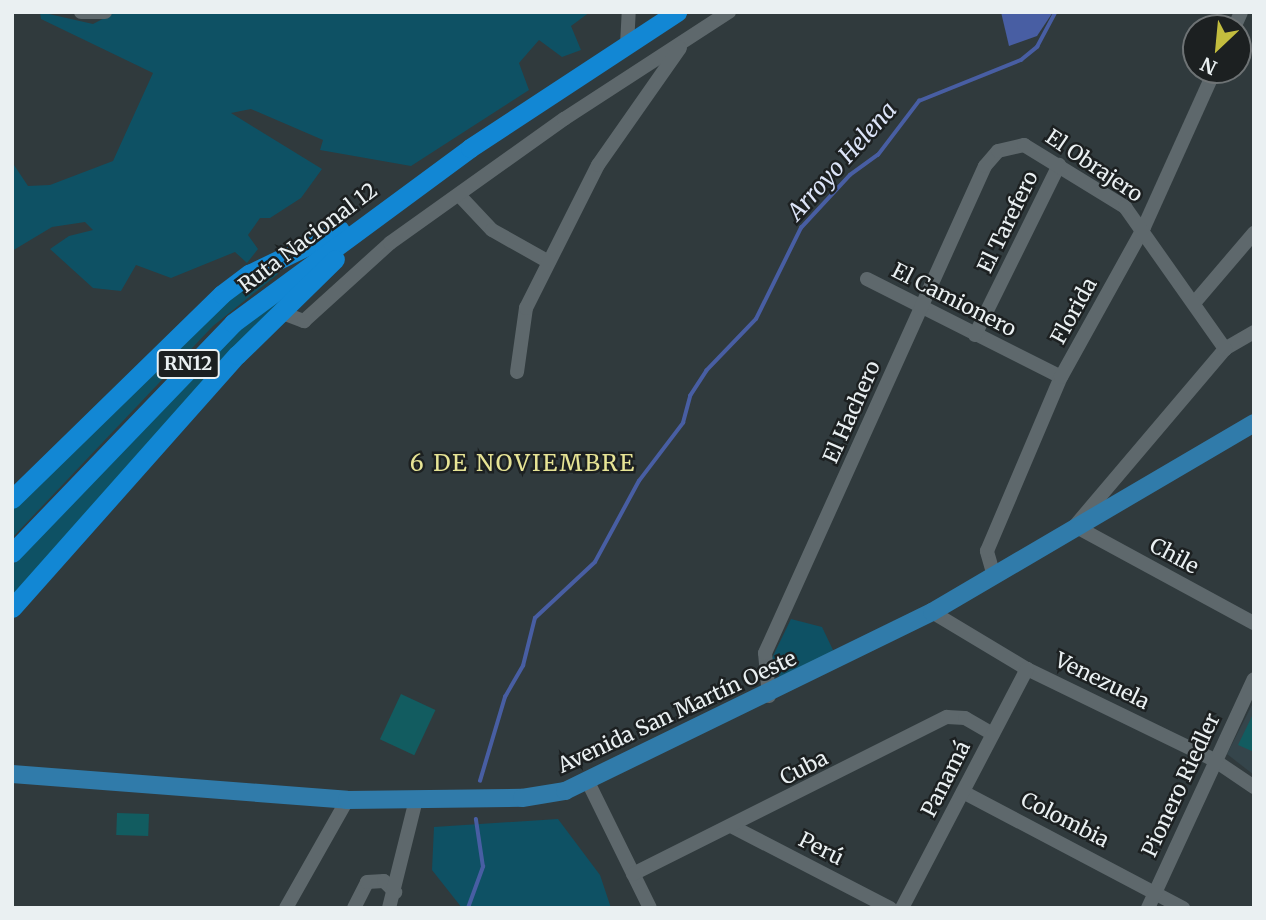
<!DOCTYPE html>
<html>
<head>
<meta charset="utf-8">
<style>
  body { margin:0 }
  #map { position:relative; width:1266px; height:920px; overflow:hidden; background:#303a3d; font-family:Merriweather,serif }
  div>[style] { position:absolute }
  .built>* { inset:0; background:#35454b }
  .green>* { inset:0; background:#0e5164 }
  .water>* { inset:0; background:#485ea3 }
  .stream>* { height:3.5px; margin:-1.75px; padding:0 1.75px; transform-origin:1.75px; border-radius:1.75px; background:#485ea3 }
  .building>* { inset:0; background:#125c60; transform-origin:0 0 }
  .minor>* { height:14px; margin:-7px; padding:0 7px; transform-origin:7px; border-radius:7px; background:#5e686c }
  .major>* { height:18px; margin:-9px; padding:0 9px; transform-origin:9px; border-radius:9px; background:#307baa }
  .highway>* { height:19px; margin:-9.5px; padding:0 9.5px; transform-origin:9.5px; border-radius:9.5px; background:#1287d4 }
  span { translate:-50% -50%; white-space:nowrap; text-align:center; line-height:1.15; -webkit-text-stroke:5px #1c2021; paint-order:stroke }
  .shield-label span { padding:2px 5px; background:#1c2021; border:2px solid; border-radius:5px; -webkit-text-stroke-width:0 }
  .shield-label { font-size:19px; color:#eaf0f2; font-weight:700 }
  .street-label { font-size:21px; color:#eaf0f2 }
  .water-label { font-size:23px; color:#dce4f8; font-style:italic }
  .neighbourhood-label { font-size:23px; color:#e7e495; letter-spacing:2px }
  .frame { position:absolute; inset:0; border:14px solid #eaf0f2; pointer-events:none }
  .north { position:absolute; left:1182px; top:14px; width:70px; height:70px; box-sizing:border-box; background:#1c2021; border:2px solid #6e7375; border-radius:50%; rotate:206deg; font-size:19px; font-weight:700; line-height:28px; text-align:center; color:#eaf0f2 }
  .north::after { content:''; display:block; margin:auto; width:24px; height:32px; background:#c3bd3e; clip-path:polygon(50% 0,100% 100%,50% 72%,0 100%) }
</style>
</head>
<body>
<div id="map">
  <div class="built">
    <div style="clip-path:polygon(1254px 701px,1254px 775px,1227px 754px)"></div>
  </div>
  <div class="green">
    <div style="clip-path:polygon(40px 12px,93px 24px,116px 12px,590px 12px,571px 26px,581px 50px,562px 57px,539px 40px,519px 63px,529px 90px,411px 166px,320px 150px,323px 140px,251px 109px,231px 113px,322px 169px,301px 198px,270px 218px,260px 218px,248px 235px,258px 249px,247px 263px,235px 252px,171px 278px,136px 265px,121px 291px,93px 288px,50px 249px,69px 236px,93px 230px,85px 222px,52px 227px,12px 251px,12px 162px,28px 186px,50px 185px,113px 161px,153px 73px,41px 19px)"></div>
    <div style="clip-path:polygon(274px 267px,278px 274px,213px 326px,12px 538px,12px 510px,205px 318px)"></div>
    <div style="clip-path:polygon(276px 297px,279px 302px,12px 597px,12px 566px,182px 384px,238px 326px)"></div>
    <div style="clip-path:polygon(791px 619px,822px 627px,833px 650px,827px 661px,780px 678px,772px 658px)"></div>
    <div style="clip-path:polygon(558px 819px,600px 875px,611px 908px,462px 908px,432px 870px,434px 827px)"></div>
  </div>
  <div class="water">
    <div style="clip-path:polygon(1001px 12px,1053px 12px,1037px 36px,1009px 46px)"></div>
  </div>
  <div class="stream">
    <div style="left:480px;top:781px;width:88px;rotate:-73.4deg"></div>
    <div style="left:505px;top:697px;width:36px;rotate:-60deg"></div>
    <div style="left:523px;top:666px;width:49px;rotate:-76deg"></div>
    <div style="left:535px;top:618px;width:82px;rotate:-43deg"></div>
    <div style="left:595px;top:562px;width:92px;rotate:-61.5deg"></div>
    <div style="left:639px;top:481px;width:73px;rotate:-52.8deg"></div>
    <div style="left:683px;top:423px;width:28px;rotate:-75deg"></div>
    <div style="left:690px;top:396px;width:30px;rotate:-57deg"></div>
    <div style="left:706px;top:371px;width:72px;rotate:-46.1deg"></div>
    <div style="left:756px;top:319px;width:102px;rotate:-63.7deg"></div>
    <div style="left:801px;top:228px;width:72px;rotate:-47.2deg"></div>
    <div style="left:850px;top:175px;width:34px;rotate:-36deg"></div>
    <div style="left:878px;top:155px;width:68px;rotate:-52.8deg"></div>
    <div style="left:919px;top:101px;width:110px;rotate:-21.9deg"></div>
    <div style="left:1021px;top:60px;width:21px;rotate:-39deg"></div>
    <div style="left:1037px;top:47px;width:40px;rotate:-62deg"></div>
    <div style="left:468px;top:908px;width:44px;rotate:-69.9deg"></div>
    <div style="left:483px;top:867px;width:48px;rotate:-98.5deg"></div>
  </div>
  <div class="building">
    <div style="left:401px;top:694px;width:38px;height:50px;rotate:25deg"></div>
    <div style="clip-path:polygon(1254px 712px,1254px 752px,1238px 745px)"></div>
    <div style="left:117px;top:813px;width:32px;height:22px;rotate:2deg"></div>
  </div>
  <div class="minor">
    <div style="left:81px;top:12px;width:24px"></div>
    <div style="left:1234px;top:28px;width:17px;rotate:-66deg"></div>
    <div style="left:627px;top:45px;width:33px;rotate:-87deg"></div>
    <div style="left:459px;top:195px;width:48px;rotate:46.7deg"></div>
    <div style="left:492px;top:230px;width:65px;rotate:29.3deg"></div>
    <div style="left:867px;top:279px;width:217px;rotate:26.8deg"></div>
    <div style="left:1195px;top:302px;width:91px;rotate:-49.5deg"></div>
    <div style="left:280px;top:312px;width:26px;rotate:21deg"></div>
    <div style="left:304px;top:321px;width:116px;rotate:-42.2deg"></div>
    <div style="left:390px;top:243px;width:214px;rotate:-35.5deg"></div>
    <div style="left:564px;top:119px;width:197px;rotate:-33deg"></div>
    <div style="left:1254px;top:332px;width:34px;rotate:150deg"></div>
    <div style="left:1225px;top:349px;width:232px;rotate:130.3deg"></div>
    <div style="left:1075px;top:526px;width:204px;rotate:28.5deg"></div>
    <div style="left:975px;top:335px;width:190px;rotate:-63.7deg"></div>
    <div style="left:517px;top:372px;width:65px;rotate:-82deg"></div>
    <div style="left:526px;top:308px;width:160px;rotate:-63.3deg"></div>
    <div style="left:598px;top:165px;width:143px;rotate:-55deg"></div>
    <div style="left:994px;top:576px;width:26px;rotate:-106deg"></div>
    <div style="left:987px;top:551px;width:189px;rotate:-67deg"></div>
    <div style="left:1061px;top:377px;width:171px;rotate:-61deg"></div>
    <div style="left:1144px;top:227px;width:172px;rotate:-65.7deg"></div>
    <div style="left:932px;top:612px;width:111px;rotate:31deg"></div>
    <div style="left:1027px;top:669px;width:208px;rotate:25.9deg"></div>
    <div style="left:1214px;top:760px;width:48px;rotate:34deg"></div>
    <div style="left:769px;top:696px;width:43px;rotate:-95.3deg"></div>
    <div style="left:765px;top:653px;width:534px;rotate:-65.69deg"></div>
    <div style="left:985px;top:166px;width:20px;rotate:-49deg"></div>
    <div style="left:998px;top:151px;width:27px;rotate:-13deg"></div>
    <div style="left:1024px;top:145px;width:119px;rotate:31.5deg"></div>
    <div style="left:1125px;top:207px;width:174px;rotate:54.8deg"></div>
    <div style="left:588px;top:782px;width:140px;rotate:63.8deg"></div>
    <div style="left:963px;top:792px;width:249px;rotate:27.8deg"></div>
    <div style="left:733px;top:827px;width:177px;rotate:27.3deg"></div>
    <div style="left:633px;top:874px;width:351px;rotate:-26.6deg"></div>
    <div style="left:947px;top:717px;width:18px;rotate:3deg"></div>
    <div style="left:965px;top:718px;width:32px;rotate:30deg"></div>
    <div style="left:286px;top:908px;width:124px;rotate:-60.5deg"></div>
    <div style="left:354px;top:908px;width:29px;rotate:-63deg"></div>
    <div style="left:367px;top:882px;width:17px;rotate:-3deg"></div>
    <div style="left:384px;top:881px;width:16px;rotate:45deg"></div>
    <div style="left:389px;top:908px;width:111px;rotate:-76deg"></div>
    <div style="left:902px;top:908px;width:270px;rotate:-62.4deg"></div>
    <div style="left:1148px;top:908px;width:252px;rotate:-65.2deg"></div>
  </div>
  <div class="major">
    <div style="left:12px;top:774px;width:336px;rotate:4.4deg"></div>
    <div style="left:347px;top:800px;width:175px;rotate:-0.7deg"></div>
    <div style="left:522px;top:798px;width:44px;rotate:-9.2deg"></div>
    <div style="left:565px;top:791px;width:408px;rotate:-26deg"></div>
    <div style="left:932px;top:612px;width:373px;rotate:-30.4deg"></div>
  </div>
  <div class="highway">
    <div style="left:12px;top:499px;width:293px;rotate:-44.3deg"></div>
    <div style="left:222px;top:294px;width:34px;rotate:-37deg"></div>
    <div style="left:249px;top:274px;width:101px;rotate:-25.8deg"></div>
    <div style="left:12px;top:553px;width:319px;rotate:-46.1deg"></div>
    <div style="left:233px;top:323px;width:295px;rotate:-36.4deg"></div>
    <div style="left:470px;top:148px;width:248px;rotate:-33.3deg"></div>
    <div style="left:12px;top:608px;width:339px;rotate:-48.4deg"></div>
    <div style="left:237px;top:355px;width:137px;rotate:-44.4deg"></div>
  </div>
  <div class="shield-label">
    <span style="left:188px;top:364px">RN12</span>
  </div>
  <div class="street-label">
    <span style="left:1094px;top:166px;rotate:34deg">El Obrajero</span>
    <span style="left:1008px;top:222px;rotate:-64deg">El Tarefero</span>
    <span style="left:308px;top:238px;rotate:-37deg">Ruta Nacional 12</span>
    <span style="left:954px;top:300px;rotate:27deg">El Camionero</span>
    <span style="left:1074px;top:311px;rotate:-61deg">Florida</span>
    <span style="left:852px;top:412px;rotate:-66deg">El Hachero</span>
    <span style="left:1174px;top:556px;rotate:28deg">Chile</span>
    <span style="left:1102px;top:681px;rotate:26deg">Venezuela</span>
    <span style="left:677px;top:712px;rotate:-25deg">Avenida San Martín Oeste</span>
    <span style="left:804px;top:768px;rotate:-27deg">Cuba</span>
    <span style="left:946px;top:779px;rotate:-63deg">Panamá</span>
    <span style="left:1181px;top:785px;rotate:-65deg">Pionero Riedler</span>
    <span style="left:1065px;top:820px;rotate:27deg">Colombia</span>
    <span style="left:821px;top:849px;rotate:27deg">Perú</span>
  </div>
  <div class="water-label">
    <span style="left:842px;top:161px;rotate:-48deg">Arroyo Helena</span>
  </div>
  <div class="neighbourhood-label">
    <span style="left:523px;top:463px">6 DE NOVIEMBRE</span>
  </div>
  <div class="frame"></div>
  <div class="north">N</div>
</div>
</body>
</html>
